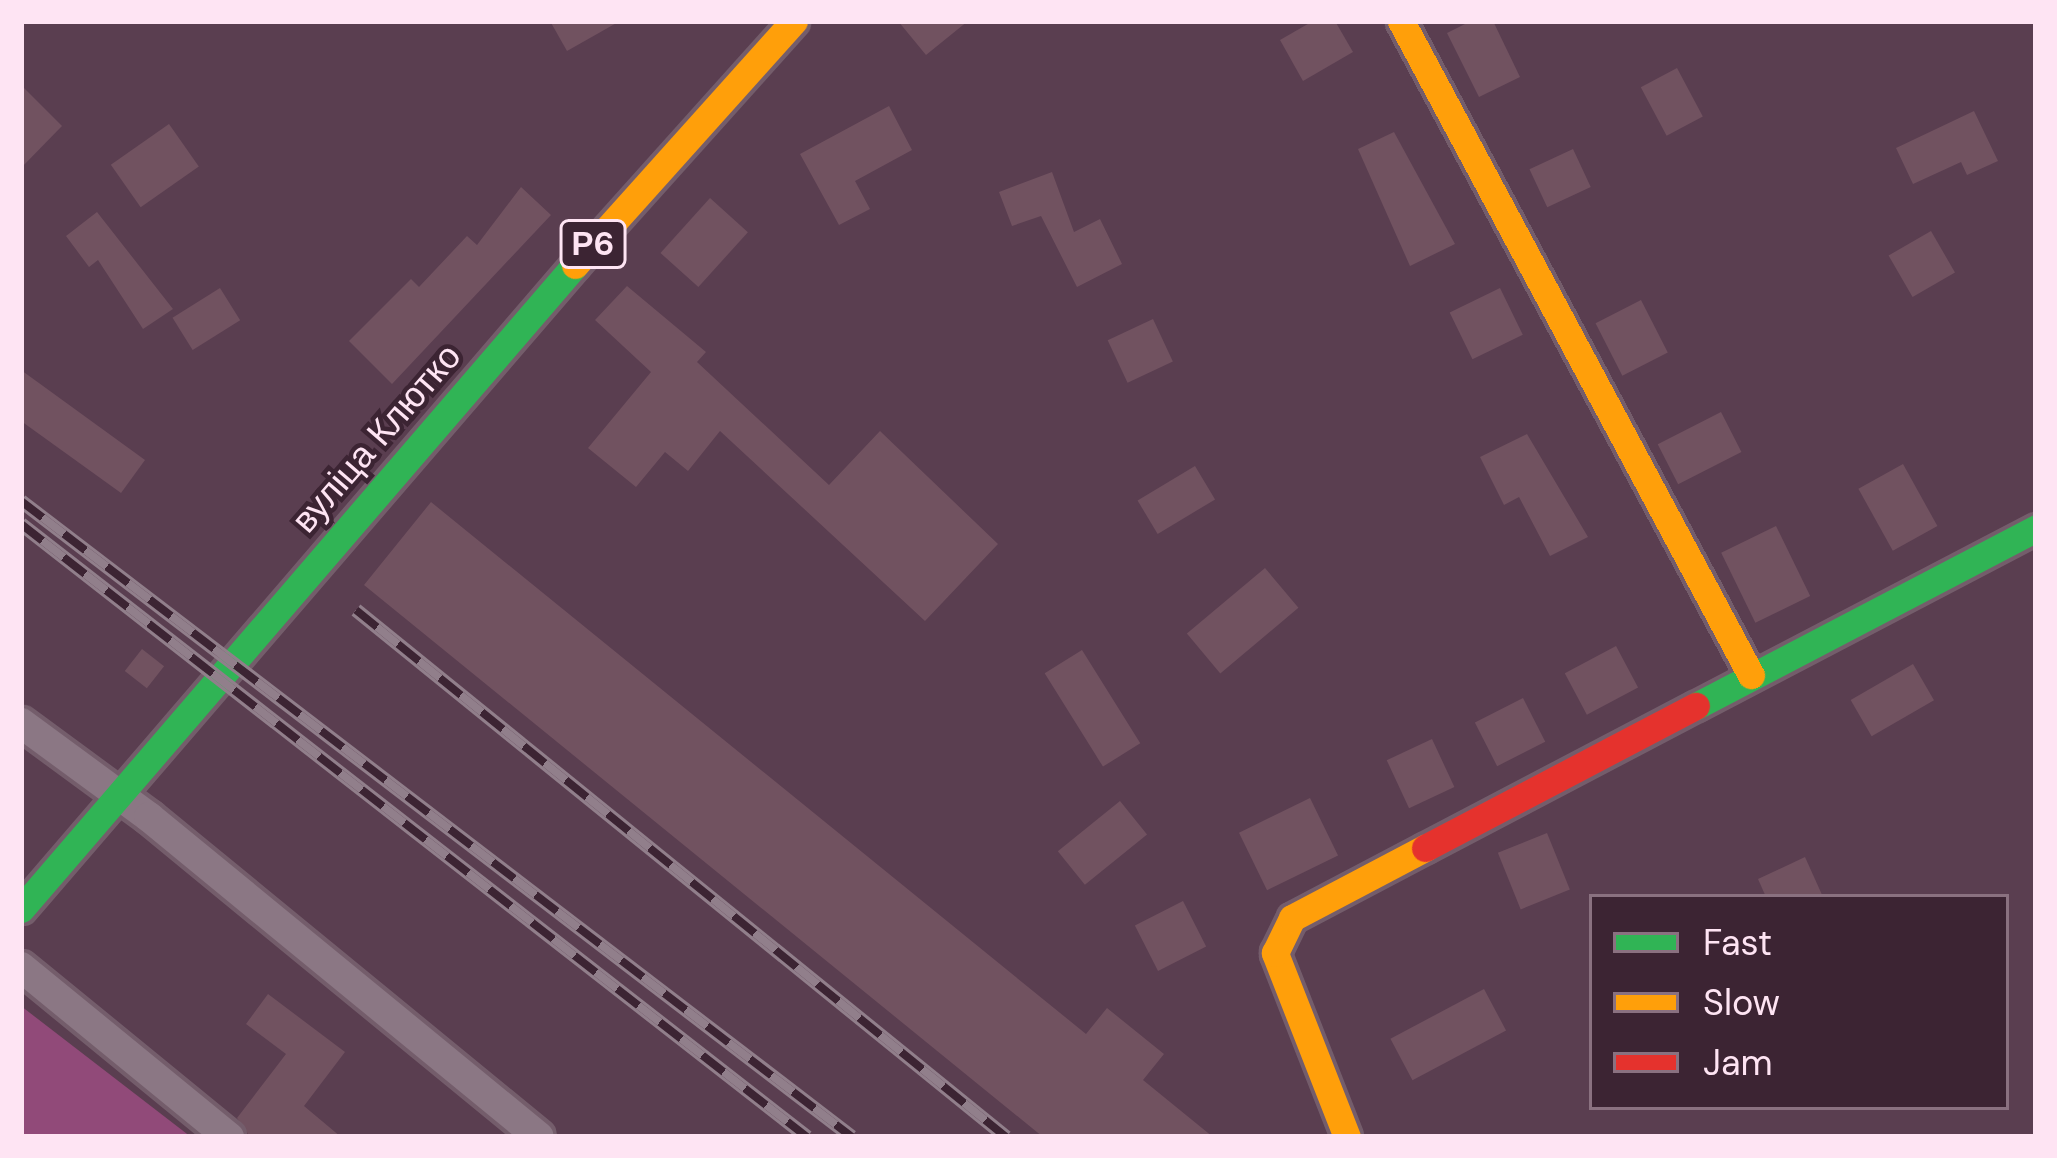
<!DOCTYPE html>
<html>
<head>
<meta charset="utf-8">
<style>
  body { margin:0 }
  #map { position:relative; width:2057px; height:1158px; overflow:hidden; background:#5a3e50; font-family:"DM Sans",sans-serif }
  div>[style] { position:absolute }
  .green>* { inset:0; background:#914a79 }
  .building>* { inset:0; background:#715260; transform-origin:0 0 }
  .roads { filter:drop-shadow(3px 0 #745d6b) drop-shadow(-3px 0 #745d6b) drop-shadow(0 3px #745d6b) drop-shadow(0 -3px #745d6b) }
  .street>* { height:30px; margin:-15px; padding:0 15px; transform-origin:15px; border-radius:15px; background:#8b7784 }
  .fast>* { height:27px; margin:-13.5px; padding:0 13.5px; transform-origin:13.5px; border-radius:13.5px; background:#30b455 }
  .slow>* { height:27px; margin:-13.5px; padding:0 13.5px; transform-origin:13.5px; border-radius:13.5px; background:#ff9f0a }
  .jam>* { height:27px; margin:-13.5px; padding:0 13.5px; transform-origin:13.5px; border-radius:13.5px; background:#e5322d }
  .rail>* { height:14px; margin-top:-7px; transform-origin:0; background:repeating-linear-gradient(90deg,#3c2433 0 27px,#917f8b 0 54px); box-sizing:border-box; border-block:3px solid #917f8b }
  span { translate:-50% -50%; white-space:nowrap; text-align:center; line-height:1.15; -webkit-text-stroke:9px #3c2433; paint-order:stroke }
  .shield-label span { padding:3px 9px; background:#3c2433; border:3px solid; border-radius:9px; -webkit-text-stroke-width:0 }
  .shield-label { font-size:33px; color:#fee4f3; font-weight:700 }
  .street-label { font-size:36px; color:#fee4f3 }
  .frame { position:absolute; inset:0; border:24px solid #fee4f3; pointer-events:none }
  .legend { position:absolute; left:1589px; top:894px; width:420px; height:216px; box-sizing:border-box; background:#3c2433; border:3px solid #8a7180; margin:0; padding:15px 21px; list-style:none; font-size:36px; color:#fee4f3 }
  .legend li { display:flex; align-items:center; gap:24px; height:60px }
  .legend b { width:60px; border:3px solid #8a7180 }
</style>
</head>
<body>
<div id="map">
  <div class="green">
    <div style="clip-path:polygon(21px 1006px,191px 1137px,21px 1137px)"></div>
  </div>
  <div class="building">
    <div style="clip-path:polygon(550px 21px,620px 21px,567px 51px)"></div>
    <div style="clip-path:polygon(898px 21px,968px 21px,926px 55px)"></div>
    <div style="clip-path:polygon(1313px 21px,1335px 21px,1353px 52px,1303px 81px,1280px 40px)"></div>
    <div style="clip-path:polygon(1471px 21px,1493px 21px,1520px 77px,1479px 97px,1447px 33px)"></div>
    <div style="left:1677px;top:68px;width:55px;height:41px;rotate:62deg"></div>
    <div style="clip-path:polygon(21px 85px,62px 126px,21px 168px)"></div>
    <div style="clip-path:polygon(889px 106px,912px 150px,855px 181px,870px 209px,839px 225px,800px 154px)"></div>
    <div style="clip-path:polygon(1974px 111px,1998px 161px,1967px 175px,1961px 162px,1913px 184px,1896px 148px)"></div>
    <div style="left:169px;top:124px;width:52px;height:71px;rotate:55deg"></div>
    <div style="clip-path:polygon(1394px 132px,1455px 244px,1410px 266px,1358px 149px)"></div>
    <div style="left:1573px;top:149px;width:42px;height:48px;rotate:65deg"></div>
    <div style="clip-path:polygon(1052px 172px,1074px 232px,1100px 219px,1122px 264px,1077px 287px,1041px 216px,1012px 226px,999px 192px)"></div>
    <div style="clip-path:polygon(521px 187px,551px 215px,392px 384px,349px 341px,411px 279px,419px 287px,467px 236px,477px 245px)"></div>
    <div style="left:710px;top:198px;width:51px;height:74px;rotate:42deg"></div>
    <div style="clip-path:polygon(97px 212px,173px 309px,143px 329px,98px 260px,89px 267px,66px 236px)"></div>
    <div style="left:1931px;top:231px;width:48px;height:49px;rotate:60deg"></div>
    <div style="clip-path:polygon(627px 286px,706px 352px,697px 362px,829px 485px,880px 431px,998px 544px,925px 621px,720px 431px,688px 471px,665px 452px,636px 487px,588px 448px,651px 372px,595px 320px)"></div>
    <div style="left:220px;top:288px;width:38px;height:56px;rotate:58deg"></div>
    <div style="left:1500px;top:288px;width:52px;height:56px;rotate:64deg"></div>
    <div style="left:1641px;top:300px;width:59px;height:51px;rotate:63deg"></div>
    <div style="left:1153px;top:319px;width:47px;height:50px;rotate:65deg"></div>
    <div style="clip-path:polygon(21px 370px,145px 460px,121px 493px,21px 421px)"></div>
    <div style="left:1721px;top:412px;width:45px;height:71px;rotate:63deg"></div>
    <div style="clip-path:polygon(1527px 434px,1588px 537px,1550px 556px,1519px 497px,1504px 505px,1480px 457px)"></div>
    <div style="left:1903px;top:464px;width:71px;height:51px;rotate:61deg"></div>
    <div style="left:1195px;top:466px;width:39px;height:67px;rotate:59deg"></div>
    <div style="clip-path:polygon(431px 502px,1086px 1034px,1107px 1008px,1164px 1054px,1143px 1080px,1213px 1137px,1043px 1137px,364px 585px)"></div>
    <div style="left:1776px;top:526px;width:78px;height:61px;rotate:64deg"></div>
    <div style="left:1265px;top:568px;width:52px;height:102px;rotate:50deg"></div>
    <div style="left:1616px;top:646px;width:47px;height:58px;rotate:62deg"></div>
    <div style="left:142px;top:649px;width:28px;height:28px;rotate:38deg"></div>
    <div style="left:1082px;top:650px;width:110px;height:44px;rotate:58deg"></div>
    <div style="left:1913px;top:664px;width:42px;height:72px;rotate:60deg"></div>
    <div style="left:1523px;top:698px;width:49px;height:54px;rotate:63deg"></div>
    <div style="left:1432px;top:739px;width:53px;height:50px;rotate:65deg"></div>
    <div style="left:1310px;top:798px;width:64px;height:79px;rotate:64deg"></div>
    <div style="left:1120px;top:801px;width:43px;height:80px;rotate:51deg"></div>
    <div style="left:1547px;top:833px;width:61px;height:53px;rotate:68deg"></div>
    <div style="clip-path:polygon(1805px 857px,1823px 897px,1766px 897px,1758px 879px)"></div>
    <div style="left:1183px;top:901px;width:51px;height:54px;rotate:63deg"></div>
    <div style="left:1484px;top:989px;width:47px;height:106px;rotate:62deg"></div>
    <div style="clip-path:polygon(268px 994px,345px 1052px,304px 1106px,341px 1137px,250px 1137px,237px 1118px,286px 1054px,246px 1024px)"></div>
  </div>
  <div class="roads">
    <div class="street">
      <div style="left:21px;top:723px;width:159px;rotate:36.3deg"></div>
      <div style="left:149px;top:817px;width:504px;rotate:39.37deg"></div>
      <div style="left:21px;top:967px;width:269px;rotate:39.3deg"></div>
    </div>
    <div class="fast">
      <div style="left:1696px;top:706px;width:384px;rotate:-27.6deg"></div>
      <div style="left:21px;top:909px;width:850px;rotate:-49.3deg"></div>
    </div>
    <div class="slow">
      <div style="left:1401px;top:21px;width:742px;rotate:61.85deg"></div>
      <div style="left:575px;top:265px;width:328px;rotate:-48.1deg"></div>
      <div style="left:1347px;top:1137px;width:198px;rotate:-111.4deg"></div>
      <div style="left:1275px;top:953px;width:39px;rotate:-64deg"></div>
      <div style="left:1292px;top:918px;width:150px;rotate:-27.8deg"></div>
    </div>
    <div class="jam">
      <div style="left:1425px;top:848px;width:306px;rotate:-27.7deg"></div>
    </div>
  </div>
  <div class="rail">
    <div style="left:21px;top:501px;width:1046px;rotate:37.43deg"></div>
    <div style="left:21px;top:524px;width:997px;rotate:37.95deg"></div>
    <div style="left:356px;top:610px;width:837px;rotate:39.03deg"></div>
  </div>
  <div class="shield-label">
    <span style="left:593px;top:244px">Р6</span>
  </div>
  <div class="street-label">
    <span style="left:376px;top:438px;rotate:-49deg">вуліца Клютко</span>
  </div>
  <div class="frame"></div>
  <ul class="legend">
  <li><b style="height:15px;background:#30b455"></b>Fast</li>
  <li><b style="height:15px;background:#ff9f0a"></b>Slow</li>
  <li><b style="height:15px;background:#e5322d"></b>Jam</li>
  </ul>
</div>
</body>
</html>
